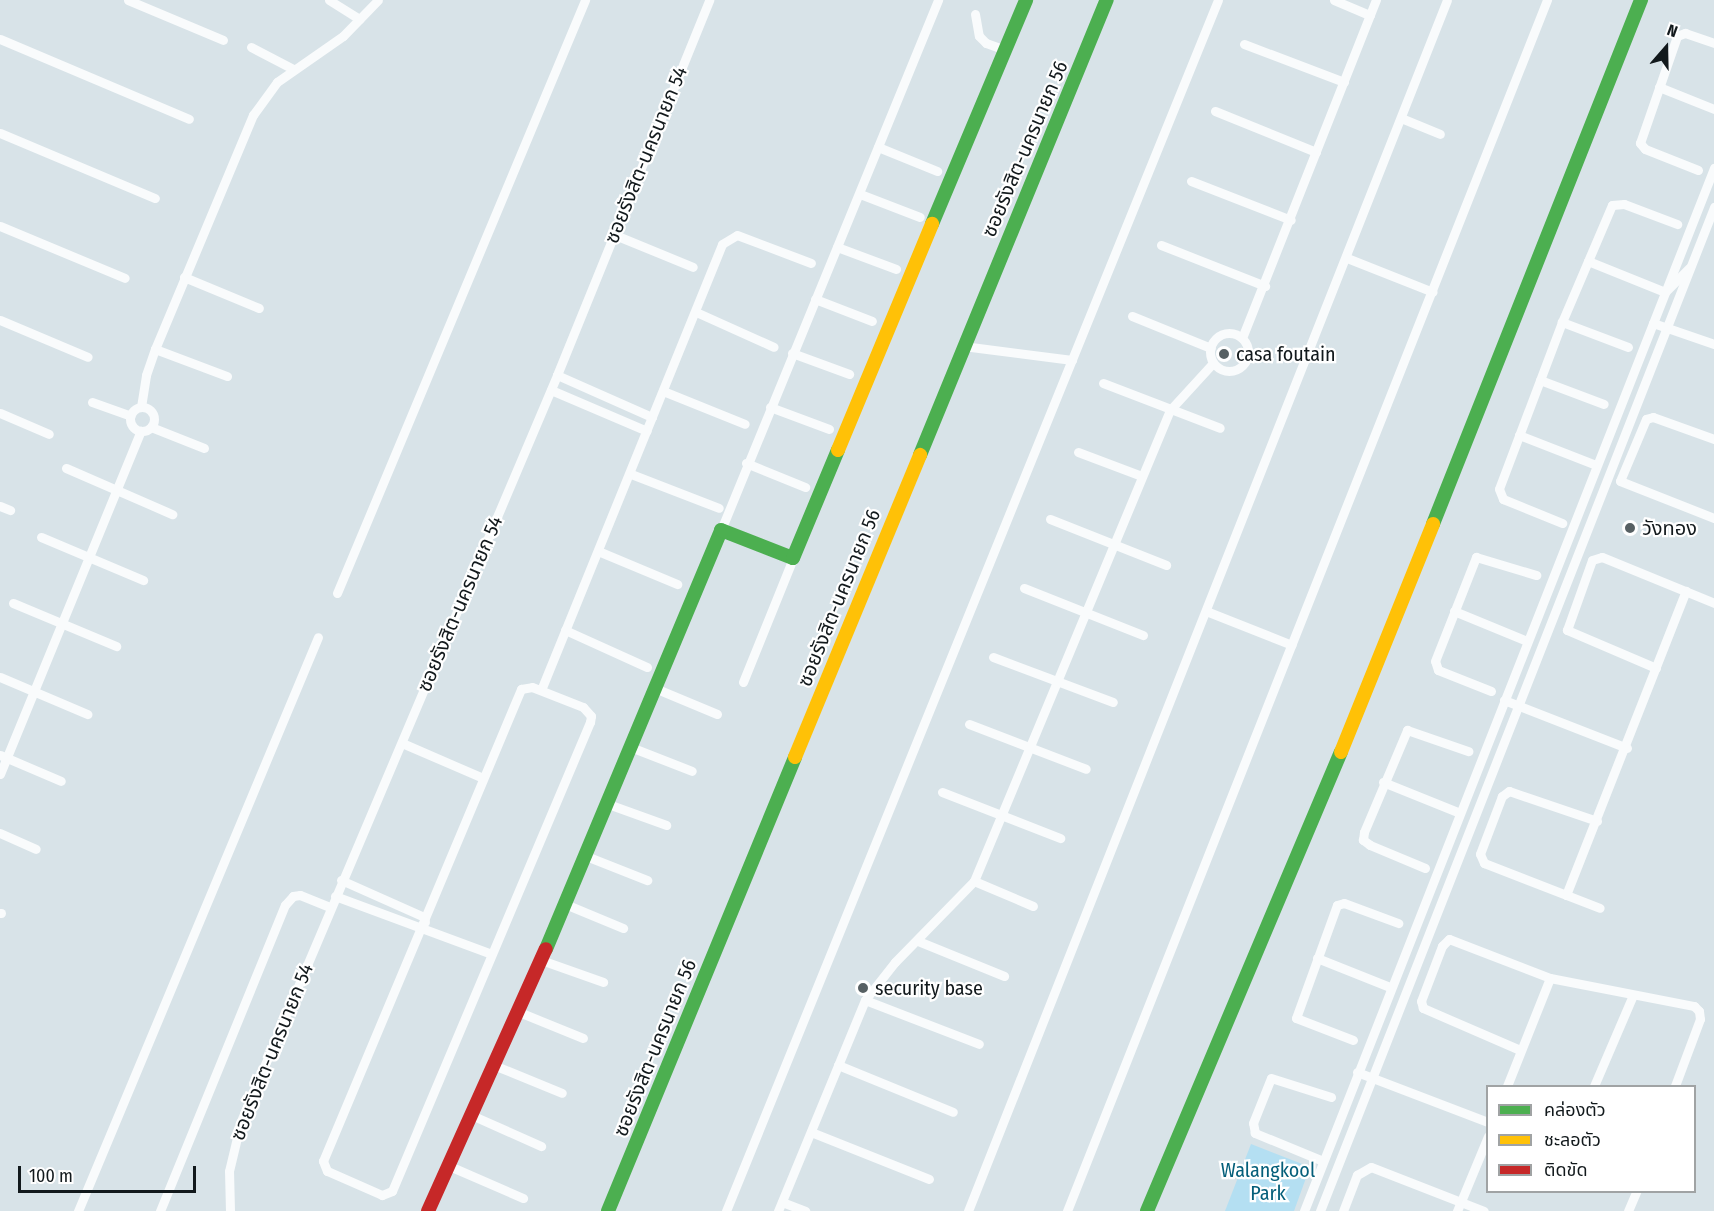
<!DOCTYPE html>
<html>
<head>
<meta charset="utf-8">
<style>
  body { margin:0 }
  #map { position:relative; width:1714px; height:1211px; overflow:hidden; background:#d8e3e8; font-family:"Fira Sans Condensed","Noto Sans Thai",sans-serif }
  div>[style] { position:absolute }
  .green>* { inset:0; background:#b4dff2 }
  .street>* { height:9px; margin:-4.5px; padding:0 4.5px; transform-origin:4.5px; border-radius:4.5px; background:#f9fbfc }
  .street>.ring { margin:-4.5px; padding:0; box-sizing:content-box; background:none; border:9px solid #f9fbfc; border-radius:50% }
  .fast>* { height:14px; margin:-7px; padding:0 7px; transform-origin:7px; border-radius:7px; background:#4caf50 }
  .slow>* { height:14px; margin:-7px; padding:0 7px; transform-origin:7px; border-radius:7px; background:#ffc107 }
  .jam>* { height:14px; margin:-7px; padding:0 7px; transform-origin:7px; border-radius:7px; background:#c62828 }
  .dots>* { width:16px; height:16px; translate:-50% -50%; box-sizing:border-box; border:3px solid #fff; border-radius:50% }
  span { translate:-50% -50%; white-space:nowrap; text-align:center; line-height:1.15; -webkit-text-stroke:4.5px #fff; paint-order:stroke }
  .street-label { font-size:20px; color:#12191c }
  .poi-label { font-size:20px; color:#12191c }
  .left { translate:0 -50%; text-align:left }
  .park-label { font-size:20px; color:#055f7a }
  .legend { position:absolute; left:1486px; top:1085px; width:210px; height:108px; box-sizing:border-box; background:#fff; border:2px solid #a0a3a4; margin:0; padding:8px 10px; list-style:none; font-size:18px; color:#12191c }
  .legend li { display:flex; align-items:center; gap:12px; height:30px }
  .legend b { width:30px; border:2px solid #a0a3a4 }
  .north { position:absolute; left:1636px; top:18px; width:60px; height:60px; -webkit-text-stroke:4px #fff; paint-order:stroke; rotate:20deg; font-size:16px; font-weight:700; line-height:24px; text-align:center; color:#12191c }
  .north::after { content:''; display:block; margin:auto; width:21px; height:27px; background:#12191c; clip-path:polygon(50% 0,100% 100%,50% 72%,0 100%) }
  .scale { position:absolute; left:18px; top:1166px; width:178px; height:27px; box-sizing:border-box; border:3px solid #12191c; border-top:0; padding-left:8px; font-size:18px; line-height:21px; white-space:nowrap; color:#12191c; -webkit-text-stroke:4px #fff; paint-order:stroke }
</style>
</head>
<body>
<div id="map">
  <div class="green">
    <div style="clip-path:polygon(1251px 1144px,1310px 1167px,1294px 1211px,1225px 1211px)"></div>
  </div>
  <div class="street">
    <div style="left:128px;top:0;width:103px;rotate:22.8deg"></div>
    <div style="left:329px;top:0;width:36px;rotate:32deg"></div>
    <div style="left:1334px;top:0;width:39px;rotate:23deg"></div>
    <div style="left:975px;top:14px;width:22px;rotate:80deg"></div>
    <div style="left:979px;top:36px;width:10px;rotate:45deg"></div>
    <div style="left:986px;top:43px;width:20px;rotate:20deg"></div>
    <div style="left:0;top:39px;width:205px;rotate:22.9deg"></div>
    <div style="left:1244px;top:44px;width:107px;rotate:20.8deg"></div>
    <div style="left:251px;top:47px;width:47px;rotate:27.6deg"></div>
    <div style="left:1659px;top:87px;width:59px;rotate:21.8deg"></div>
    <div style="left:1215px;top:111px;width:109px;rotate:22.1deg"></div>
    <div style="left:1401px;top:118px;width:42px;rotate:22.3deg"></div>
    <div style="left:0;top:133px;width:168px;rotate:22.8deg"></div>
    <div style="left:878px;top:147px;width:64px;rotate:22.1deg"></div>
    <div style="left:1698px;top:170px;width:57px;rotate:-158.4deg"></div>
    <div style="left:1645px;top:149px;width:8px;rotate:-130deg"></div>
    <div style="left:1640px;top:143px;width:113px;rotate:-70.9deg"></div>
    <div style="left:1677px;top:36px;width:9px;rotate:-21deg"></div>
    <div style="left:1685px;top:33px;width:31px;rotate:19deg"></div>
    <div style="left:1191px;top:181px;width:107px;rotate:21.3deg"></div>
    <div style="left:860px;top:194px;width:64px;rotate:21deg"></div>
    <div style="left:0;top:226px;width:135px;rotate:22.6deg"></div>
    <div style="left:615px;top:235px;width:84px;rotate:22.3deg"></div>
    <div style="left:1161px;top:245px;width:112px;rotate:21.5deg"></div>
    <div style="left:837px;top:247px;width:63px;rotate:20.4deg"></div>
    <div style="left:1347px;top:258px;width:92px;rotate:21.6deg"></div>
    <div style="left:1588px;top:261px;width:83px;rotate:21.9deg"></div>
    <div style="left:1665px;top:292px;width:34px;rotate:-45deg"></div>
    <div style="left:184px;top:277px;width:81px;rotate:22.5deg"></div>
    <div style="left:815px;top:299px;width:61px;rotate:21.1deg"></div>
    <div style="left:696px;top:312px;width:85px;rotate:24.2deg"></div>
    <div style="left:1132px;top:316px;width:85px;rotate:22.1deg"></div>
    <div style="left:0;top:320px;width:95px;rotate:22.8deg"></div>
    <div style="left:1562px;top:322px;width:178px;rotate:110.7deg"></div>
    <div style="left:1499px;top:489px;width:11px;rotate:68deg"></div>
    <div style="left:1503px;top:499px;width:64px;rotate:22.1deg"></div>
    <div style="left:1653px;top:323px;width:65px;rotate:19deg"></div>
    <div class="ring" style="left:1210px;top:333px;width:29px;height:29px"></div>
    <div style="left:1242px;top:338px;width:364px;rotate:-68.4deg"></div>
    <div style="left:963px;top:346px;width:110px;rotate:7.3deg"></div>
    <div style="left:1628px;top:347px;width:71px;rotate:-159.3deg"></div>
    <div style="left:1562px;top:322px;width:127px;rotate:-66.9deg"></div>
    <div style="left:1612px;top:205px;width:12px;rotate:-5deg"></div>
    <div style="left:1624px;top:204px;width:57px;rotate:20.7deg"></div>
    <div style="left:155px;top:349px;width:77px;rotate:20.6deg"></div>
    <div style="left:792px;top:353px;width:61px;rotate:20.2deg"></div>
    <div style="left:557px;top:375px;width:104px;rotate:23.9deg"></div>
    <div style="left:1540px;top:380px;width:68px;rotate:20.6deg"></div>
    <div style="left:1103px;top:383px;width:125px;rotate:21deg"></div>
    <div style="left:551px;top:390px;width:104px;rotate:23.1deg"></div>
    <div style="left:663px;top:391px;width:88px;rotate:21.9deg"></div>
    <div style="left:92px;top:402px;width:41px;rotate:19.7deg"></div>
    <div style="left:141px;top:407px;width:32px;rotate:-81deg"></div>
    <div style="left:146px;top:375px;width:28px;rotate:-71deg"></div>
    <div style="left:155px;top:349px;width:254px;rotate:-67.3deg"></div>
    <div style="left:253px;top:115px;width:41px;rotate:-54deg"></div>
    <div style="left:277px;top:82px;width:80px;rotate:-34.9deg"></div>
    <div style="left:343px;top:36px;width:50px;rotate:-45.8deg"></div>
    <div style="left:770px;top:407px;width:63px;rotate:20.4deg"></div>
    <div class="ring" style="left:130px;top:407px;width:15px;height:15px"></div>
    <div style="left:0;top:413px;width:53px;rotate:23.2deg"></div>
    <div style="left:151px;top:427px;width:57px;rotate:21.6deg"></div>
    <div style="left:1519px;top:435px;width:83px;rotate:21.3deg"></div>
    <div style="left:1714px;top:439px;width:65px;rotate:-160.2deg"></div>
    <div style="left:1653px;top:417px;width:7px;rotate:164deg"></div>
    <div style="left:1646px;top:419px;width:67px;rotate:112.8deg"></div>
    <div style="left:1620px;top:481px;width:101px;rotate:21.5deg"></div>
    <div style="left:1078px;top:452px;width:68px;rotate:20.6deg"></div>
    <div style="left:746px;top:463px;width:64px;rotate:22.1deg"></div>
    <div style="left:66px;top:468px;width:116px;rotate:23.5deg"></div>
    <div style="left:631px;top:474px;width:94px;rotate:21.1deg"></div>
    <div style="left:0;top:506px;width:11px;rotate:22deg"></div>
    <div style="left:1050px;top:519px;width:125px;rotate:21.6deg"></div>
    <div style="left:721px;top:530px;width:573px;rotate:-67.73deg"></div>
    <div style="left:41px;top:537px;width:111px;rotate:22.9deg"></div>
    <div style="left:598px;top:551px;width:86px;rotate:22.7deg"></div>
    <div style="left:1024px;top:588px;width:128px;rotate:21.6deg"></div>
    <div style="left:337px;top:593px;width:643px;rotate:-67.3deg"></div>
    <div style="left:13px;top:603px;width:112px;rotate:22.7deg"></div>
    <div style="left:1206px;top:611px;width:92px;rotate:21.6deg"></div>
    <div style="left:1454px;top:611px;width:79px;rotate:22.3deg"></div>
    <div style="left:565px;top:630px;width:90px;rotate:24.3deg"></div>
    <div style="left:993px;top:657px;width:128px;rotate:20.6deg"></div>
    <div style="left:1656px;top:668px;width:97px;rotate:-156.9deg"></div>
    <div style="left:1567px;top:630px;width:74px;rotate:-70.3deg"></div>
    <div style="left:1592px;top:560px;width:10px;rotate:-17deg"></div>
    <div style="left:1602px;top:557px;width:121px;rotate:22.3deg"></div>
    <div style="left:0;top:677px;width:95px;rotate:23deg"></div>
    <div style="left:743px;top:682px;width:134px;rotate:-68deg"></div>
    <div style="left:532px;top:687px;width:55px;rotate:21.4deg"></div>
    <div style="left:583px;top:707px;width:12px;rotate:48deg"></div>
    <div style="left:591px;top:716px;width:6px;rotate:99deg"></div>
    <div style="left:590px;top:722px;width:509px;rotate:112.89deg"></div>
    <div style="left:392px;top:1191px;width:11px;rotate:158deg"></div>
    <div style="left:382px;top:1195px;width:60px;rotate:-156.4deg"></div>
    <div style="left:327px;top:1171px;width:11px;rotate:-112deg"></div>
    <div style="left:323px;top:1161px;width:512px;rotate:-67.24deg"></div>
    <div style="left:521px;top:689px;width:11px;rotate:-10deg"></div>
    <div style="left:657px;top:689px;width:65px;rotate:22.6deg"></div>
    <div style="left:541px;top:690px;width:481px;rotate:-67.9deg"></div>
    <div style="left:722px;top:244px;width:17px;rotate:-31deg"></div>
    <div style="left:737px;top:235px;width:79px;rotate:20.7deg"></div>
    <div style="left:1491px;top:691px;width:57px;rotate:-158.4deg"></div>
    <div style="left:1438px;top:670px;width:9px;rotate:-108deg"></div>
    <div style="left:1435px;top:661px;width:112px;rotate:-68.5deg"></div>
    <div style="left:1476px;top:557px;width:63px;rotate:16.7deg"></div>
    <div style="left:1504px;top:700px;width:132px;rotate:21.3deg"></div>
    <div style="left:969px;top:724px;width:125px;rotate:21deg"></div>
    <div style="left:402px;top:743px;width:88px;rotate:23.4deg"></div>
    <div style="left:633px;top:748px;width:63px;rotate:21.3deg"></div>
    <div style="left:0;top:755px;width:66px;rotate:23.1deg"></div>
    <div style="left:0;top:774px;width:371px;rotate:-67.7deg"></div>
    <div style="left:1383px;top:782px;width:83px;rotate:21.9deg"></div>
    <div style="left:942px;top:792px;width:127px;rotate:21.3deg"></div>
    <div style="left:608px;top:804px;width:62px;rotate:19.9deg"></div>
    <div style="left:1597px;top:821px;width:93px;rotate:-161.2deg"></div>
    <div style="left:1509px;top:791px;width:9px;rotate:144deg"></div>
    <div style="left:1502px;top:796px;width:62px;rotate:110.8deg"></div>
    <div style="left:1480px;top:854px;width:10px;rotate:66deg"></div>
    <div style="left:1484px;top:863px;width:124px;rotate:21.2deg"></div>
    <div style="left:0;top:833px;width:39px;rotate:24deg"></div>
    <div style="left:586px;top:856px;width:66px;rotate:21.5deg"></div>
    <div style="left:1425px;top:868px;width:60px;rotate:-157.3deg"></div>
    <div style="left:1370px;top:845px;width:9px;rotate:-144deg"></div>
    <div style="left:1363px;top:840px;width:8px;rotate:-83deg"></div>
    <div style="left:1364px;top:832px;width:111px;rotate:-67.1deg"></div>
    <div style="left:1407px;top:730px;width:65px;rotate:19deg"></div>
    <div style="left:341px;top:880px;width:91px;rotate:24deg"></div>
    <div style="left:424px;top:917px;width:5px;rotate:79deg"></div>
    <div style="left:974px;top:881px;width:64px;rotate:23deg"></div>
    <div style="left:1566px;top:895px;width:327px;rotate:-68.5deg"></div>
    <div style="left:335px;top:896px;width:167px;rotate:20.3deg"></div>
    <div style="left:565px;top:904px;width:63px;rotate:22.5deg"></div>
    <div style="left:0;top:913px;width:1px"></div>
    <div style="left:918px;top:941px;width:93px;rotate:22.1deg"></div>
    <div style="left:1317px;top:958px;width:79px;rotate:21.7deg"></div>
    <div style="left:541px;top:960px;width:66px;rotate:19.5deg"></div>
    <div style="left:865px;top:1000px;width:122px;rotate:21.1deg"></div>
    <div style="left:519px;top:1012px;width:69px;rotate:22.1deg"></div>
    <div style="left:1353px;top:1040px;width:61px;rotate:-158.9deg"></div>
    <div style="left:1296px;top:1018px;width:120px;rotate:-70.1deg"></div>
    <div style="left:1337px;top:905px;width:7px;rotate:-16deg"></div>
    <div style="left:1344px;top:903px;width:58px;rotate:20.3deg"></div>
    <div style="left:1520px;top:1050px;width:106px;rotate:-156.6deg"></div>
    <div style="left:1423px;top:1008px;width:7px;rotate:-106deg"></div>
    <div style="left:1421px;top:1001px;width:59px;rotate:-69.1deg"></div>
    <div style="left:1442px;top:946px;width:10px;rotate:-45deg"></div>
    <div style="left:1449px;top:939px;width:108px;rotate:21.1deg"></div>
    <div style="left:1550px;top:978px;width:147px;rotate:11deg"></div>
    <div style="left:1694px;top:1006px;width:7px;rotate:45deg"></div>
    <div style="left:1699px;top:1011px;width:8px;rotate:83deg"></div>
    <div style="left:1700px;top:1019px;width:72px;rotate:110.5deg"></div>
    <div style="left:838px;top:1065px;width:124px;rotate:22.2deg"></div>
    <div style="left:496px;top:1066px;width:71px;rotate:22.2deg"></div>
    <div style="left:1357px;top:1072px;width:140px;rotate:20.9deg"></div>
    <div style="left:1507px;top:1086px;width:116px;rotate:-68.3deg"></div>
    <div style="left:1594px;top:1086px;width:99px;rotate:-66.8deg"></div>
    <div style="left:469px;top:1114px;width:79px;rotate:24deg"></div>
    <div style="left:811px;top:1132px;width:127px;rotate:21.7deg"></div>
    <div style="left:1323px;top:1161px;width:74px;rotate:-157.6deg"></div>
    <div style="left:1255px;top:1133px;width:10px;rotate:-101deg"></div>
    <div style="left:1253px;top:1123px;width:48px;rotate:-68.2deg"></div>
    <div style="left:1271px;top:1078px;width:63px;rotate:17.6deg"></div>
    <div style="left:447px;top:1165px;width:83px;rotate:23.5deg"></div>
    <div style="left:782px;top:1202px;width:25px;rotate:21deg"></div>
    <div style="left:78px;top:1211px;width:622px;rotate:-67.31deg"></div>
    <div style="left:160px;top:1211px;width:331px;rotate:-67.8deg"></div>
    <div style="left:285px;top:905px;width:12px;rotate:-48deg"></div>
    <div style="left:293px;top:896px;width:7px;rotate:-8deg"></div>
    <div style="left:300px;top:895px;width:32px;rotate:22deg"></div>
    <div style="left:230px;top:1211px;width:40px;rotate:-91.4deg"></div>
    <div style="left:229px;top:1171px;width:51px;rotate:-76.5deg"></div>
    <div style="left:241px;top:1121px;width:810px;rotate:-67.04deg"></div>
    <div style="left:557px;top:375px;width:405px;rotate:-67.9deg"></div>
    <div style="left:726px;top:1211px;width:1307px;rotate:-67.89deg"></div>
    <div style="left:778px;top:1211px;width:228px;rotate:-67.6deg"></div>
    <div style="left:865px;top:1000px;width:48px;rotate:-51.7deg"></div>
    <div style="left:895px;top:962px;width:113px;rotate:-45.7deg"></div>
    <div style="left:974px;top:881px;width:510px;rotate:-67.41deg"></div>
    <div style="left:1170px;top:410px;width:64px;rotate:-47.5deg"></div>
    <div style="left:968px;top:1211px;width:1302px;rotate:-68.42deg"></div>
    <div style="left:1067px;top:1211px;width:1303px;rotate:-68.38deg"></div>
    <div style="left:1304px;top:1211px;width:1121px;rotate:-68.54deg"></div>
    <div style="left:1320px;top:1211px;width:1079px;rotate:-68.57deg"></div>
    <div style="left:1343px;top:1211px;width:39px;rotate:-69deg"></div>
    <div style="left:1357px;top:1175px;width:16px;rotate:-30deg"></div>
    <div style="left:1371px;top:1167px;width:121px;rotate:21.3deg"></div>
    <div style="left:1457px;top:1211px;width:81px;rotate:-67.5deg"></div>
    <div style="left:1628px;top:1211px;width:21px;rotate:-67deg"></div>
  </div>
  <div class="fast">
    <div style="left:932px;top:224px;width:243px;rotate:-67.2deg"></div>
    <div style="left:920px;top:455px;width:492px;rotate:-67.7deg"></div>
    <div style="left:1433px;top:524px;width:564px;rotate:-68.35deg"></div>
    <div style="left:546px;top:949px;width:454px;rotate:-67.3deg"></div>
    <div style="left:721px;top:530px;width:77px;rotate:21.3deg"></div>
    <div style="left:793px;top:558px;width:117px;rotate:-67.4deg"></div>
    <div style="left:608px;top:1211px;width:491px;rotate:-67.6deg"></div>
    <div style="left:1147px;top:1211px;width:498px;rotate:-67.1deg"></div>
  </div>
  <div class="slow">
    <div style="left:838px;top:450px;width:245px;rotate:-67.4deg"></div>
    <div style="left:1341px;top:752px;width:246px;rotate:-68deg"></div>
    <div style="left:795px;top:757px;width:327px;rotate:-67.5deg"></div>
  </div>
  <div class="jam">
    <div style="left:428px;top:1211px;width:287px;rotate:-65.8deg"></div>
  </div>
  <div class="dots">
    <div style="left:1224px;top:354px;background:#576063"></div>
    <div style="left:1630px;top:528px;background:#576063"></div>
    <div style="left:863px;top:988px;background:#576063"></div>
  </div>
  <div class="street-label">
    <span style="left:1025px;top:149px;rotate:-67deg">ซอยรังสิต-นครนายก 56</span>
    <span style="left:646px;top:155px;rotate:-68deg">ซอยรังสิต-นครนายก 54</span>
    <span style="left:839px;top:598px;rotate:-68deg">ซอยรังสิต-นครนายก 56</span>
    <span style="left:460px;top:604px;rotate:-67deg">ซอยรังสิต-นครนายก 54</span>
    <span style="left:655px;top:1048px;rotate:-68deg">ซอยรังสิต-นครนายก 56</span>
    <span style="left:272px;top:1052px;rotate:-68deg">ซอยรังสิต-นครนายก 54</span>
  </div>
  <div class="poi-label">
    <span class="left" style="left:1236px;top:354px">casa foutain</span>
    <span class="left" style="left:1642px;top:528px">วังทอง</span>
    <span class="left" style="left:875px;top:988px">security base</span>
  </div>
  <div class="park-label">
    <span style="left:1268px;top:1182px">Walangkool<br>Park</span>
  </div>
  <ul class="legend">
  <li><b style="height:8px;background:#4caf50"></b>คล่องตัว</li>
  <li><b style="height:8px;background:#ffc107"></b>ชะลอตัว</li>
  <li><b style="height:8px;background:#c62828"></b>ติดขัด</li>
  </ul>
  <div class="north">N</div>
  <div class="scale">100 m</div>
</div>
</body>
</html>
